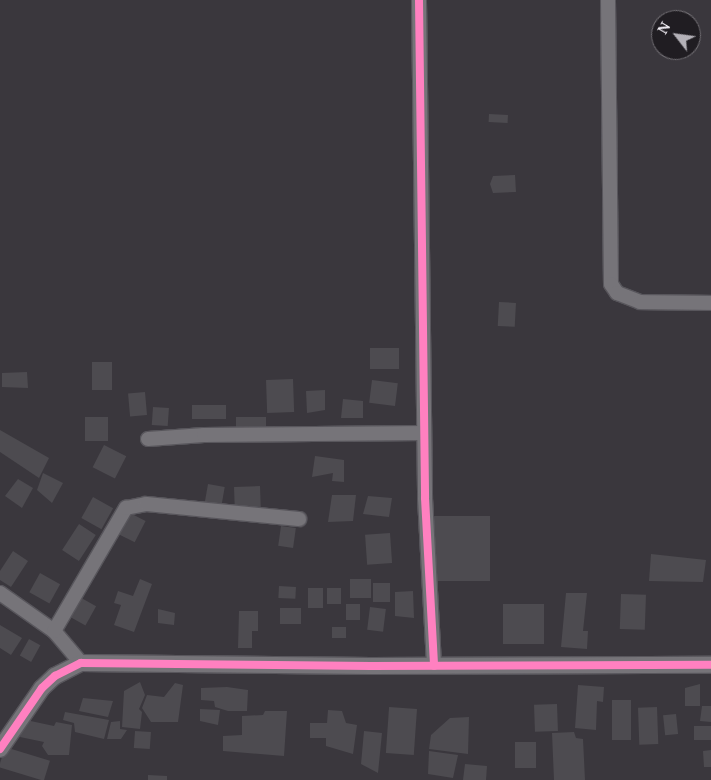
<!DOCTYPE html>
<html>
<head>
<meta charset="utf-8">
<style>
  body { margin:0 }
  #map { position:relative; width:711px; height:780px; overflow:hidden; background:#3a373d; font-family:"Noto Serif",serif }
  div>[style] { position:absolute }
  .building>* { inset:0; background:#4d4b50; transform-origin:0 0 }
  .roads { filter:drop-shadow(1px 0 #58565c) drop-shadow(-1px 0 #58565c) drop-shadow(0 1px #58565c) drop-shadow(0 -1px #58565c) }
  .minor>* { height:14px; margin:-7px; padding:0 7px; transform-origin:7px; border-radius:7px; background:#767479 }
  .tertiary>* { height:16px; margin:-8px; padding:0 8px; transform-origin:8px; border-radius:8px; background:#767479 }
  .cycleway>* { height:8px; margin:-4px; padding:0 4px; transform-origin:4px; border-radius:4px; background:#ff80c0 }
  span { translate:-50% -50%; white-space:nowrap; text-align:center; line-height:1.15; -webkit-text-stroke:5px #201d22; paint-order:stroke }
  .north { position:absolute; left:651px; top:10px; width:50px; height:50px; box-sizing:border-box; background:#201d22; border:1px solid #767378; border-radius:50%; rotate:300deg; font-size:14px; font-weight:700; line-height:20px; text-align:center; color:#f6f3fa }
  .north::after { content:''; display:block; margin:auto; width:18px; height:22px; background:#b4b1b8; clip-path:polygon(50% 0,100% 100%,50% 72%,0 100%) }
</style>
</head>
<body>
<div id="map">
  <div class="building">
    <div style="left:489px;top:114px;width:19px;height:8px;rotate:3deg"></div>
    <div style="clip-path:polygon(515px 175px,516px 192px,493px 193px,490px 184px,493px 176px)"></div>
    <div style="left:499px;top:302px;width:17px;height:24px;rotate:3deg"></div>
    <div style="left:370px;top:348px;width:29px;height:21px"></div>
    <div style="left:92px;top:362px;width:20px;height:28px"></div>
    <div style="clip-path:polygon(27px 372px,28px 388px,2px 387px,2px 373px)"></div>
    <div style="left:293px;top:379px;width:33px;height:27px;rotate:88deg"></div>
    <div style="left:372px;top:380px;width:26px;height:23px;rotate:7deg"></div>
    <div style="clip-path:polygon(325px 390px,325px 410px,307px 413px,306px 391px)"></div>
    <div style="left:145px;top:392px;width:23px;height:17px;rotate:85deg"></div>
    <div style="clip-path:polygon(343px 399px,363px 401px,363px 418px,341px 418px)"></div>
    <div style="left:192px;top:405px;width:34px;height:14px"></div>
    <div style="left:153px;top:407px;width:16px;height:18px;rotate:4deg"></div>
    <div style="left:85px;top:417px;width:23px;height:24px"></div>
    <div style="left:236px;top:417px;width:30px;height:15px"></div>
    <div style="clip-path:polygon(0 430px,49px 458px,39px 478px,0 452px)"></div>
    <div style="left:104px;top:445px;width:25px;height:25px;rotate:27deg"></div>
    <div style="clip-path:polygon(315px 456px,344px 460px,344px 482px,332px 481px,333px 473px,312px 477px)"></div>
    <div style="clip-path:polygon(43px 473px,63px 483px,52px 503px,37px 490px)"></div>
    <div style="clip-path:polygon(18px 479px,33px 488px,22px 508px,5px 496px)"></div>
    <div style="left:208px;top:484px;width:17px;height:21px;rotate:10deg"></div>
    <div style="left:260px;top:486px;width:23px;height:26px;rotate:88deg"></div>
    <div style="clip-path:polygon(332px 495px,356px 495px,353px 521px,328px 522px)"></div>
    <div style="clip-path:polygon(368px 496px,392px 498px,389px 517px,363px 514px)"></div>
    <div style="left:93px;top:497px;width:23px;height:24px;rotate:29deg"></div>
    <div style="left:126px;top:511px;width:22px;height:24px;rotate:27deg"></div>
    <div style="left:431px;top:516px;width:59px;height:65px"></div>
    <div style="left:79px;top:524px;width:20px;height:31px;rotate:33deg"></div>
    <div style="left:281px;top:526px;width:15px;height:20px;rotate:8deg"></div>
    <div style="left:390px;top:533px;width:30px;height:25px;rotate:86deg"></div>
    <div style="clip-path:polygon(13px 551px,28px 561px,11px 587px,0 580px,0 571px)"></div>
    <div style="clip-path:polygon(651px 554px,706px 560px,703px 582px,649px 581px)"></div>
    <div style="left:40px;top:573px;width:23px;height:22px;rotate:29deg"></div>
    <div style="clip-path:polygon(140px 579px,152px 584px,134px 632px,114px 625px,121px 605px,114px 603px,118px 591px,133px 596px)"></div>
    <div style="left:350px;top:579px;width:21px;height:19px"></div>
    <div style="left:390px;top:583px;width:19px;height:17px;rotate:90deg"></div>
    <div style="left:279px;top:586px;width:17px;height:12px;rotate:3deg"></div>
    <div style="left:308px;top:588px;width:15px;height:20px"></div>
    <div style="left:327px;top:588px;width:14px;height:16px"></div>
    <div style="clip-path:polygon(413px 591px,414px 618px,395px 616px,395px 592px)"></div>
    <div style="clip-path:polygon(566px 593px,587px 593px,583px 631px,588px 631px,587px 649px,561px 647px)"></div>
    <div style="left:621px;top:594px;width:25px;height:35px;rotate:2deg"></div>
    <div style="left:76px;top:595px;width:23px;height:22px;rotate:29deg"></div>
    <div style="left:346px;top:604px;width:14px;height:16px"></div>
    <div style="left:503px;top:604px;width:41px;height:40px"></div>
    <div style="left:370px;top:607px;width:16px;height:23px;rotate:7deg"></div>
    <div style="left:280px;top:608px;width:21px;height:16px"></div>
    <div style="clip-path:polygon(158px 609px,175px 613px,174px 625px,158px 623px)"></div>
    <div style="clip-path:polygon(239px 611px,258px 611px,258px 631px,252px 631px,252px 648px,238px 648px)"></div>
    <div style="clip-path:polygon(0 625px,22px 638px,11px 655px,0 648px)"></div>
    <div style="left:346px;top:627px;width:11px;height:14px;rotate:90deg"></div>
    <div style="left:29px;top:639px;width:13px;height:19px;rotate:29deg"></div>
    <div style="clip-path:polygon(140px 682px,145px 695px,139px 709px,142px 712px,140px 729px,122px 727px,124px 691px)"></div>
    <div style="clip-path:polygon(175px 683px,183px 685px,178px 722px,151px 722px,142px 708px,147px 695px,164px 697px)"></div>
    <div style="clip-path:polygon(700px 684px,700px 706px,685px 706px,685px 688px)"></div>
    <div style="clip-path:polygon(578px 685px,604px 687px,603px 702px,597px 701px,596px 730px,575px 728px)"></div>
    <div style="clip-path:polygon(227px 687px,248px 690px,247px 711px,228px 711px,215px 707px,214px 701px,201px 700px,201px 688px)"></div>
    <div style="clip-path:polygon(83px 698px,113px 701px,108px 717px,79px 711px)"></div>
    <div style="left:612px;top:700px;width:19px;height:40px"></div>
    <div style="left:557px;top:704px;width:27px;height:23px;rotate:88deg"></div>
    <div style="clip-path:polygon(702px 706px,711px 706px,711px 722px,700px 721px)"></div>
    <div style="left:657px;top:707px;width:37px;height:19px;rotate:88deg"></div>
    <div style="clip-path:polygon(200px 709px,220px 710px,218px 725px,200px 721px)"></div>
    <div style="left:417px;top:709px;width:46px;height:28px;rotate:94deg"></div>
    <div style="clip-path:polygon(328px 710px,342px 711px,346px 723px,357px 725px,353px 754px,326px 746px,326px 738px,310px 738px,310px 723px,327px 723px)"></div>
    <div style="clip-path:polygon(265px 711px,287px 711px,284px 756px,223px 751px,223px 736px,242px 735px,242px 716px,263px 715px)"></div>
    <div style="clip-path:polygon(65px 712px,109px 720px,104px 739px,75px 732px,74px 723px,63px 720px)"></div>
    <div style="left:676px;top:714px;width:20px;height:13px;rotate:84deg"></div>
    <div style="clip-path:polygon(469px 717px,468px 754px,429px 749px,431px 735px,450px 718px)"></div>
    <div style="clip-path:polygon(26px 720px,54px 726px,56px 722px,72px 725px,69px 755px,48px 755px,42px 746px,44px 742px,20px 737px)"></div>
    <div style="clip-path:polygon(120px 721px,120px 729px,127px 730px,121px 739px,107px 739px,111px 722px)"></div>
    <div style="left:694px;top:726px;width:17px;height:14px"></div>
    <div style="left:135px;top:731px;width:16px;height:17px;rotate:4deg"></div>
    <div style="clip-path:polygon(364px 731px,382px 733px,378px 773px,361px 764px)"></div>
    <div style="clip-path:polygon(574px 732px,576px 738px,583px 739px,585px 780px,554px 780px,552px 733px)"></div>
    <div style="left:515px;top:742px;width:21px;height:26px"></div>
    <div style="left:5px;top:747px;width:47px;height:21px;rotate:17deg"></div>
    <div style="clip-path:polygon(711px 750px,711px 767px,704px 767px,703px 751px)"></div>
    <div style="clip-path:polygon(429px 751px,458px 755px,453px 778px,428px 774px)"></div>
    <div style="clip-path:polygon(465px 764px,487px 766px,486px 780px,463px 780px)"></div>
    <div style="clip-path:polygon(148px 775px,167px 776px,167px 780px,148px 780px)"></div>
  </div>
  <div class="roads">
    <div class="minor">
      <div style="left:419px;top:0;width:498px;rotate:89.3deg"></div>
      <div style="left:425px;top:498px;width:168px;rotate:86.9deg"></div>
      <div style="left:608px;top:0;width:284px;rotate:89.4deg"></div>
      <div style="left:611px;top:284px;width:11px;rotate:56deg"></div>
      <div style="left:617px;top:293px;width:25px;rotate:21deg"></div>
      <div style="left:640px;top:302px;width:71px;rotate:0.8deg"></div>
      <div style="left:148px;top:439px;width:56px;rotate:-4.1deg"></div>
      <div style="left:204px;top:435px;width:220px;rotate:-0.5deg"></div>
      <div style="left:0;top:593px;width:66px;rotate:35.1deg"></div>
      <div style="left:54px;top:631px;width:42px;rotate:49.8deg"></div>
      <div style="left:54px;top:631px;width:143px;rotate:-59.7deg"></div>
      <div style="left:126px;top:508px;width:20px;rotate:-11deg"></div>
      <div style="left:146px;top:504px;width:154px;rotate:5.6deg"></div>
    </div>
    <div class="tertiary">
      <div style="left:0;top:749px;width:74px;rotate:-55.5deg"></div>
      <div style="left:42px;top:688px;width:18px;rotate:-43deg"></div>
      <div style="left:55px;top:676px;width:29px;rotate:-27deg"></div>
      <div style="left:81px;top:663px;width:290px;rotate:0.6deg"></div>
      <div style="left:371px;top:666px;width:340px;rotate:-0.2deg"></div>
    </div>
  </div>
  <div class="cycleway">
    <div style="left:419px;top:0;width:498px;rotate:89.3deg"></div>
    <div style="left:425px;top:498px;width:168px;rotate:86.9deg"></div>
    <div style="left:0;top:749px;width:74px;rotate:-55.5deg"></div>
    <div style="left:42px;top:688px;width:18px;rotate:-43deg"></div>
    <div style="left:55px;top:676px;width:29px;rotate:-27deg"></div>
    <div style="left:81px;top:663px;width:290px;rotate:0.6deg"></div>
    <div style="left:371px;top:666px;width:340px;rotate:-0.2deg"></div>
  </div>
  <div class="north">N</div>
</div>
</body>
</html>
